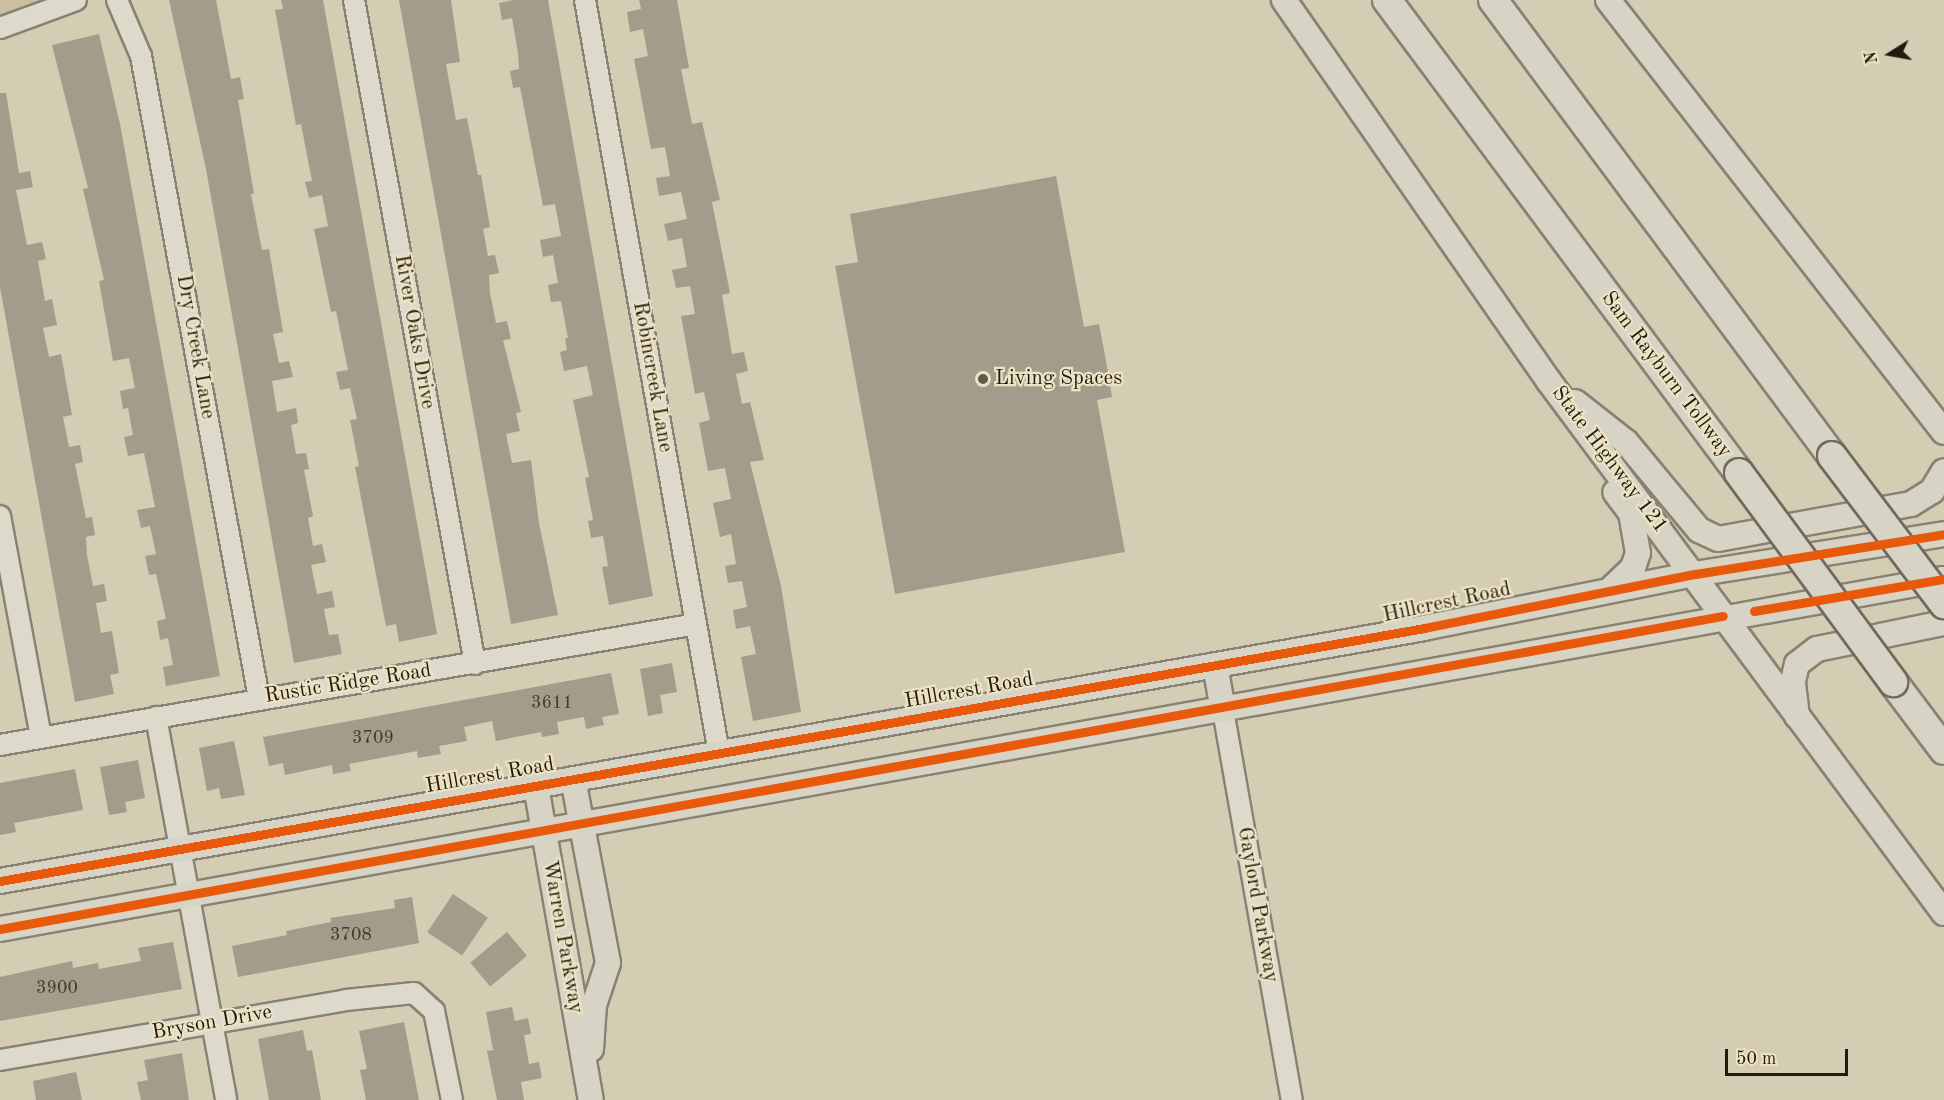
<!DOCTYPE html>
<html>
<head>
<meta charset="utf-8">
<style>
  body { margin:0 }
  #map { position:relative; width:1944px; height:1100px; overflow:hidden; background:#d4ccb3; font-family:"Old Standard TT",serif }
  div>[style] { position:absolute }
  .green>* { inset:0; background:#cabf9e }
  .building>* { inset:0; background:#a29c8b; transform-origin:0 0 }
  .roads { filter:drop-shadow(2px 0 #878273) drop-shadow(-2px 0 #878273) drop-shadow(0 2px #878273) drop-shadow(0 -2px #878273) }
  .minor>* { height:20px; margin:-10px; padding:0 10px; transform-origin:10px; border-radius:10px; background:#dddacc }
  .major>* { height:24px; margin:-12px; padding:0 12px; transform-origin:12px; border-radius:12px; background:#d7d4c5 }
  .highway>* { height:28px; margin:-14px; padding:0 14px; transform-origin:14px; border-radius:14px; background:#d7d4c5 }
  .bridges { filter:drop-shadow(2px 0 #6f6a5c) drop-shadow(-2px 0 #6f6a5c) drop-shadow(0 2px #6f6a5c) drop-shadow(0 -2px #6f6a5c) }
  .highway-bridge>* { height:28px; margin:-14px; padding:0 14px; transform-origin:14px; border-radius:14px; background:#d7d4c5 }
  .cycleway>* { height:9px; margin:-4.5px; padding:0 4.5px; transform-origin:4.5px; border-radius:4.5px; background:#e8590c }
  .dots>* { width:16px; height:16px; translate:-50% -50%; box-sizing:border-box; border:3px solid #ece3c4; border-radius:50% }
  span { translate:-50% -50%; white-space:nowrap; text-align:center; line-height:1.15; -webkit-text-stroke:4.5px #ece3c4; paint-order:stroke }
  .number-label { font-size:18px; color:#423a2e }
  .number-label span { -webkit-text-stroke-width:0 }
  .street-label { font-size:21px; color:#221a0f }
  .poi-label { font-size:21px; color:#221a0f }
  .left { translate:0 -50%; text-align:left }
  .north { position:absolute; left:1860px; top:24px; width:60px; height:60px; -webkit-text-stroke:4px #ece3c4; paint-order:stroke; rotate:259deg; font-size:16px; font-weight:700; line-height:24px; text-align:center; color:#221a0f }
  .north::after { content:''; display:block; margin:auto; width:21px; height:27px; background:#221a0f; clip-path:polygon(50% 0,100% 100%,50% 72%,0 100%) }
  .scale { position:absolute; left:1725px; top:1049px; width:123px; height:27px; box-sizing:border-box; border:3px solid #221a0f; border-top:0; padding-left:8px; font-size:18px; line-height:21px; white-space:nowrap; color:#221a0f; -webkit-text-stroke:4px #ece3c4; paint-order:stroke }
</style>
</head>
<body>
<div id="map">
  <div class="green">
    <div style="clip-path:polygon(0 0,61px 0,0 17px)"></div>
  </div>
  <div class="building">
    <div style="clip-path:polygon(169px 0,216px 0,231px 79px,240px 77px,244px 99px,238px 100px,254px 194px,251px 194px,262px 250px,269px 249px,283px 332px,273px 334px,279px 363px,289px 361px,293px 377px,272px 381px,277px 412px,296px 408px,298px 423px,291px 425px,296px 454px,306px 453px,309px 469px,304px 470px,313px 516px,308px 518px,313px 546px,322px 544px,326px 562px,311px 565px,317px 594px,332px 591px,335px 607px,324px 609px,329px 635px,338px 634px,342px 654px,294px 663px,206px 169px)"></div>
    <div style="clip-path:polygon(281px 0,323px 0,437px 634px,399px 642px,396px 624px,386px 626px,355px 467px,359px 466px,350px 420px,357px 419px,350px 388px,340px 390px,336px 372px,348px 370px,336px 311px,331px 312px,314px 229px,328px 226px,322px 195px,309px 198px,305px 182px,312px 181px,301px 124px,296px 125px,275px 10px,283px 9px)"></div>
    <div style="clip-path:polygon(399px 0,451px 0,460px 62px,446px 64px,456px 120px,467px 118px,478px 175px,481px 175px,490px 227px,483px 229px,488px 256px,495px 255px,499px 273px,489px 275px,490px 293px,496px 323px,507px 321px,511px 339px,503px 340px,521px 412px,516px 413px,520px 431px,506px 434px,512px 463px,531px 460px,539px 523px,558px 615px,511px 624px)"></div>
    <div style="clip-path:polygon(513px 0,548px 0,653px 596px,609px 605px,602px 567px,608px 566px,603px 536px,591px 538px,588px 521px,593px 520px,585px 478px,589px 477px,573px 400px,593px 395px,587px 366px,564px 371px,560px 352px,567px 350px,565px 338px,568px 338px,561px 301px,551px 302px,548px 285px,558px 283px,553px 255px,543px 257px,540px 240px,561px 236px,555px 204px,543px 206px,520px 87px,513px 88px,510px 71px,519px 69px,518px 53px,512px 18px,502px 20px,499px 3px)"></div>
    <div style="clip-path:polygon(639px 0,677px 0,689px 68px,681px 69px,692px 124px,702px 122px,720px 200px,712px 202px,730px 293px,722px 295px,732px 354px,744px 352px,748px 371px,736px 374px,742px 404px,750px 402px,764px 460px,750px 462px,781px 586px,801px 712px,753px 721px,741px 657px,756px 654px,750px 626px,736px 629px,733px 610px,747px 607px,742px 581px,728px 583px,725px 566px,736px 564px,731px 534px,720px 537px,713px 503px,731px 499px,725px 468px,708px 471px,699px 423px,710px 420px,704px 392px,695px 394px,681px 316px,695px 314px,690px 286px,676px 288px,672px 270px,687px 267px,682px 238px,668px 241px,664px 224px,687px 219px,681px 192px,659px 196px,656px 178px,670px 176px,665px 147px,651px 149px,634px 59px,648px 56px,643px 29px,630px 32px,627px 12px,641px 9px)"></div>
    <div style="clip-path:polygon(99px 34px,120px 124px,220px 676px,166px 686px,163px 667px,173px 665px,168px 638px,160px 640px,157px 621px,166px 619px,156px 574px,149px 575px,145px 556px,156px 554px,150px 526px,141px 528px,137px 510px,155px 507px,144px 453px,128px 456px,124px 437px,133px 435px,128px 408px,123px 409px,120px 391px,135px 388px,129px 358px,113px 361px,99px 281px,104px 280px,83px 189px,88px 188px,52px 45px)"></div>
    <div style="clip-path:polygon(0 93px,6px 93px,19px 173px,30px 171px,33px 187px,16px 190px,27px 245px,42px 242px,46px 259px,38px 261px,45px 301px,52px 299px,57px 325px,43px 328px,49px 357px,61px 354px,72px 415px,63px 417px,69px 447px,80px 445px,83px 462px,75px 464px,86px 518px,92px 517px,95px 535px,86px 537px,87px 555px,93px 586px,104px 584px,107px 601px,96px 603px,101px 633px,112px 631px,119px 673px,110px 675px,114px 694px,75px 702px,0 287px)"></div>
    <div style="clip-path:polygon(1056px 176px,1084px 327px,1099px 324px,1106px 361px,1112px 397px,1097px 400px,1125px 552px,895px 594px,835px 266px,858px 262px,850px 214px)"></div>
    <div style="clip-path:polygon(672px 663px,677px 692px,660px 695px,663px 713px,648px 716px,640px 669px)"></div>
    <div style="clip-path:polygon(611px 673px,619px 714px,602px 717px,604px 725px,586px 729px,584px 717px,557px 722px,559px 734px,542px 737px,541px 732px,496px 741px,492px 721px,464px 727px,467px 741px,439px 746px,441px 754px,418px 758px,417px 751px,349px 764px,351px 771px,333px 774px,332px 765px,285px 775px,283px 763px,269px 766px,263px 737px)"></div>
    <div style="clip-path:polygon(234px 741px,245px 795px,221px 799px,219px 788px,207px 791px,199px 748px)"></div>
    <div style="clip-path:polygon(138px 760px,145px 798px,125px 802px,127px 812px,109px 815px,100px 767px)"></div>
    <div style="clip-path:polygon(75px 769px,83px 810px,14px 823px,16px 832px,0 835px,0 783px)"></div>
    <div style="left:453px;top:894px;width:42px;height:46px;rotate:34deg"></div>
    <div style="clip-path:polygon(412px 897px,419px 943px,238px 977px,232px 946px,287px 935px,286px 931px,331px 922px,330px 918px,395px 908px,394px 900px)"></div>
    <div style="left:507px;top:932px;width:31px;height:48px;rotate:50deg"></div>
    <div style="clip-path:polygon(173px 942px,182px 989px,0 1021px,0 977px,72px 961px,73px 968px,98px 963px,99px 969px,141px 961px,138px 948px)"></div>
    <div style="clip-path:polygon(512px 1007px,515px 1021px,528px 1018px,531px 1034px,524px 1035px,529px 1064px,539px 1062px,542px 1078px,521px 1082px,524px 1100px,497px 1100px,487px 1051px,493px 1050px,486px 1012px)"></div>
    <div style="clip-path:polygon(404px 1022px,419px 1100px,366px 1100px,360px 1070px,367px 1069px,359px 1031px)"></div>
    <div style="clip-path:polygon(303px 1030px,307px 1051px,312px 1050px,321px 1100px,269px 1100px,258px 1039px)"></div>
    <div style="clip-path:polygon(182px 1053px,189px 1100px,141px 1100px,137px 1082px,148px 1080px,144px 1060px)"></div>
    <div style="clip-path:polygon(76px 1072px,82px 1100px,36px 1100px,33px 1081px)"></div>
  </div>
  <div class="roads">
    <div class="minor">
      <div style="left:117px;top:0;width:61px;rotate:66.8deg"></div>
      <div style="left:141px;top:56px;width:653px;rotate:79.59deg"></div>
      <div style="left:354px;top:0;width:675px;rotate:79.67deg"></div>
      <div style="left:585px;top:0;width:765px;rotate:79.91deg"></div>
      <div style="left:0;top:28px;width:81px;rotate:-20.2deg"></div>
      <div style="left:0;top:516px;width:225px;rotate:79.5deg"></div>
      <div style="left:1223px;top:710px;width:396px;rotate:80deg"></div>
      <div style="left:156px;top:717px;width:389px;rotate:79.6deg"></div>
      <div style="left:0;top:745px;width:706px;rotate:-9.86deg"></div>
      <div style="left:0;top:1060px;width:351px;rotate:-9.8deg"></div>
      <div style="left:346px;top:1000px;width:68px;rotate:-5.9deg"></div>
      <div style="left:414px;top:993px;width:27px;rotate:42deg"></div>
      <div style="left:434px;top:1011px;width:91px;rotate:78.6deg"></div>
    </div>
    <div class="major">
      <div style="left:1284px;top:0;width:463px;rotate:55.2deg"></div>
      <div style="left:1548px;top:380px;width:664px;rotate:53.39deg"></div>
      <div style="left:1608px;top:0;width:547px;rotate:52.13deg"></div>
      <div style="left:1575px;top:402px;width:65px;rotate:38.1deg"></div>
      <div style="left:1626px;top:442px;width:114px;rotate:50.3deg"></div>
      <div style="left:1699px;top:530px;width:21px;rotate:25deg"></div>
      <div style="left:1718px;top:539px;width:196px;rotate:-10.3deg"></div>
      <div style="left:1911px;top:504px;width:25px;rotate:-32deg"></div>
      <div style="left:1932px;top:491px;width:23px;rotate:-59deg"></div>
      <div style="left:1611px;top:589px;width:30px;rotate:-44deg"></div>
      <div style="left:1633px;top:568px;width:16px;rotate:-72deg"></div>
      <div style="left:1638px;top:553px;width:41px;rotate:-99.9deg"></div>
      <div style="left:1631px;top:513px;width:26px;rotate:-127deg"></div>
      <div style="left:1215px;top:665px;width:46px;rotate:79.9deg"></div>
      <div style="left:1797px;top:716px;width:35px;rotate:-97deg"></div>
      <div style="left:1793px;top:681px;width:17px;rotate:-77deg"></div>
      <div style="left:1797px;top:664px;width:25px;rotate:-37deg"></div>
      <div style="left:1817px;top:649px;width:130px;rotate:-11.6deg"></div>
      <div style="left:573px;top:779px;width:187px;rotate:79.2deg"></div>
      <div style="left:608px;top:963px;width:44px;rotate:108.4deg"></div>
      <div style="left:594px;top:1005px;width:44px;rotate:93.9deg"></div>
      <div style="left:536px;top:786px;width:319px;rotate:80.1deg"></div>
      <div style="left:0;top:881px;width:1446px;rotate:-10.07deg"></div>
      <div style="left:1424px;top:628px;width:276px;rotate:-11.3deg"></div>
      <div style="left:1695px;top:574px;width:252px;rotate:-9.1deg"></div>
      <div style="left:0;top:929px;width:1975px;rotate:-10.21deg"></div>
    </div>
    <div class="highway">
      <div style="left:1387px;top:0;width:590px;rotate:53.34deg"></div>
      <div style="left:1493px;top:0;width:568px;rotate:53.37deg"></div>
      <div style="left:1893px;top:682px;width:85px;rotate:53.1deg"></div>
    </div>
  </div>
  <div class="bridges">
    <div class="highway-bridge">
      <div style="left:1832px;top:456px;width:186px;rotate:52.9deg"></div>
      <div style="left:1739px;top:473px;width:260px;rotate:53.6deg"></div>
    </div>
  </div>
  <div class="cycleway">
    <div style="left:1754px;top:611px;width:193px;rotate:-9.6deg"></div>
    <div style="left:0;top:881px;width:1446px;rotate:-10.07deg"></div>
    <div style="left:1424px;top:628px;width:276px;rotate:-11.3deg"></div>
    <div style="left:1695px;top:574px;width:252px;rotate:-9.1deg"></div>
    <div style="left:0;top:929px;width:1751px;rotate:-10.3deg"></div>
  </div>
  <div class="dots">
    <div style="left:983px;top:379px;background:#605848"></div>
  </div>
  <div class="number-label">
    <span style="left:552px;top:703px">3611</span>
    <span style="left:373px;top:738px">3709</span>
    <span style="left:351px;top:935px">3708</span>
    <span style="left:57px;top:988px">3900</span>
  </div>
  <div class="street-label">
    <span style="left:414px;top:332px;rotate:80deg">River Oaks Drive</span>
    <span style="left:195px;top:347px;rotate:80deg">Dry Creek Lane</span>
    <span style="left:1666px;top:375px;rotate:53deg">Sam Rayburn Tollway</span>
    <span style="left:652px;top:377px;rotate:80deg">Robincreek Lane</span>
    <span style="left:1609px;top:460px;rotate:53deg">State Highway 121</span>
    <span style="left:1447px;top:603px;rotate:-12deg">Hillcrest Road</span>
    <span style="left:348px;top:684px;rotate:-9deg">Rustic Ridge Road</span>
    <span style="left:969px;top:691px;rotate:-10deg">Hillcrest Road</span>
    <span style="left:490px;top:776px;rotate:-10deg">Hillcrest Road</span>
    <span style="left:1257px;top:905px;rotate:80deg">Gaylord Parkway</span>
    <span style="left:562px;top:937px;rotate:80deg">Warren Parkway</span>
    <span style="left:212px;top:1023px;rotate:-10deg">Bryson Drive</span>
  </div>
  <div class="poi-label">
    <span class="left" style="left:995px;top:379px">Living Spaces</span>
  </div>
  <div class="north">N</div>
  <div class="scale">50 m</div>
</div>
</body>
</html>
